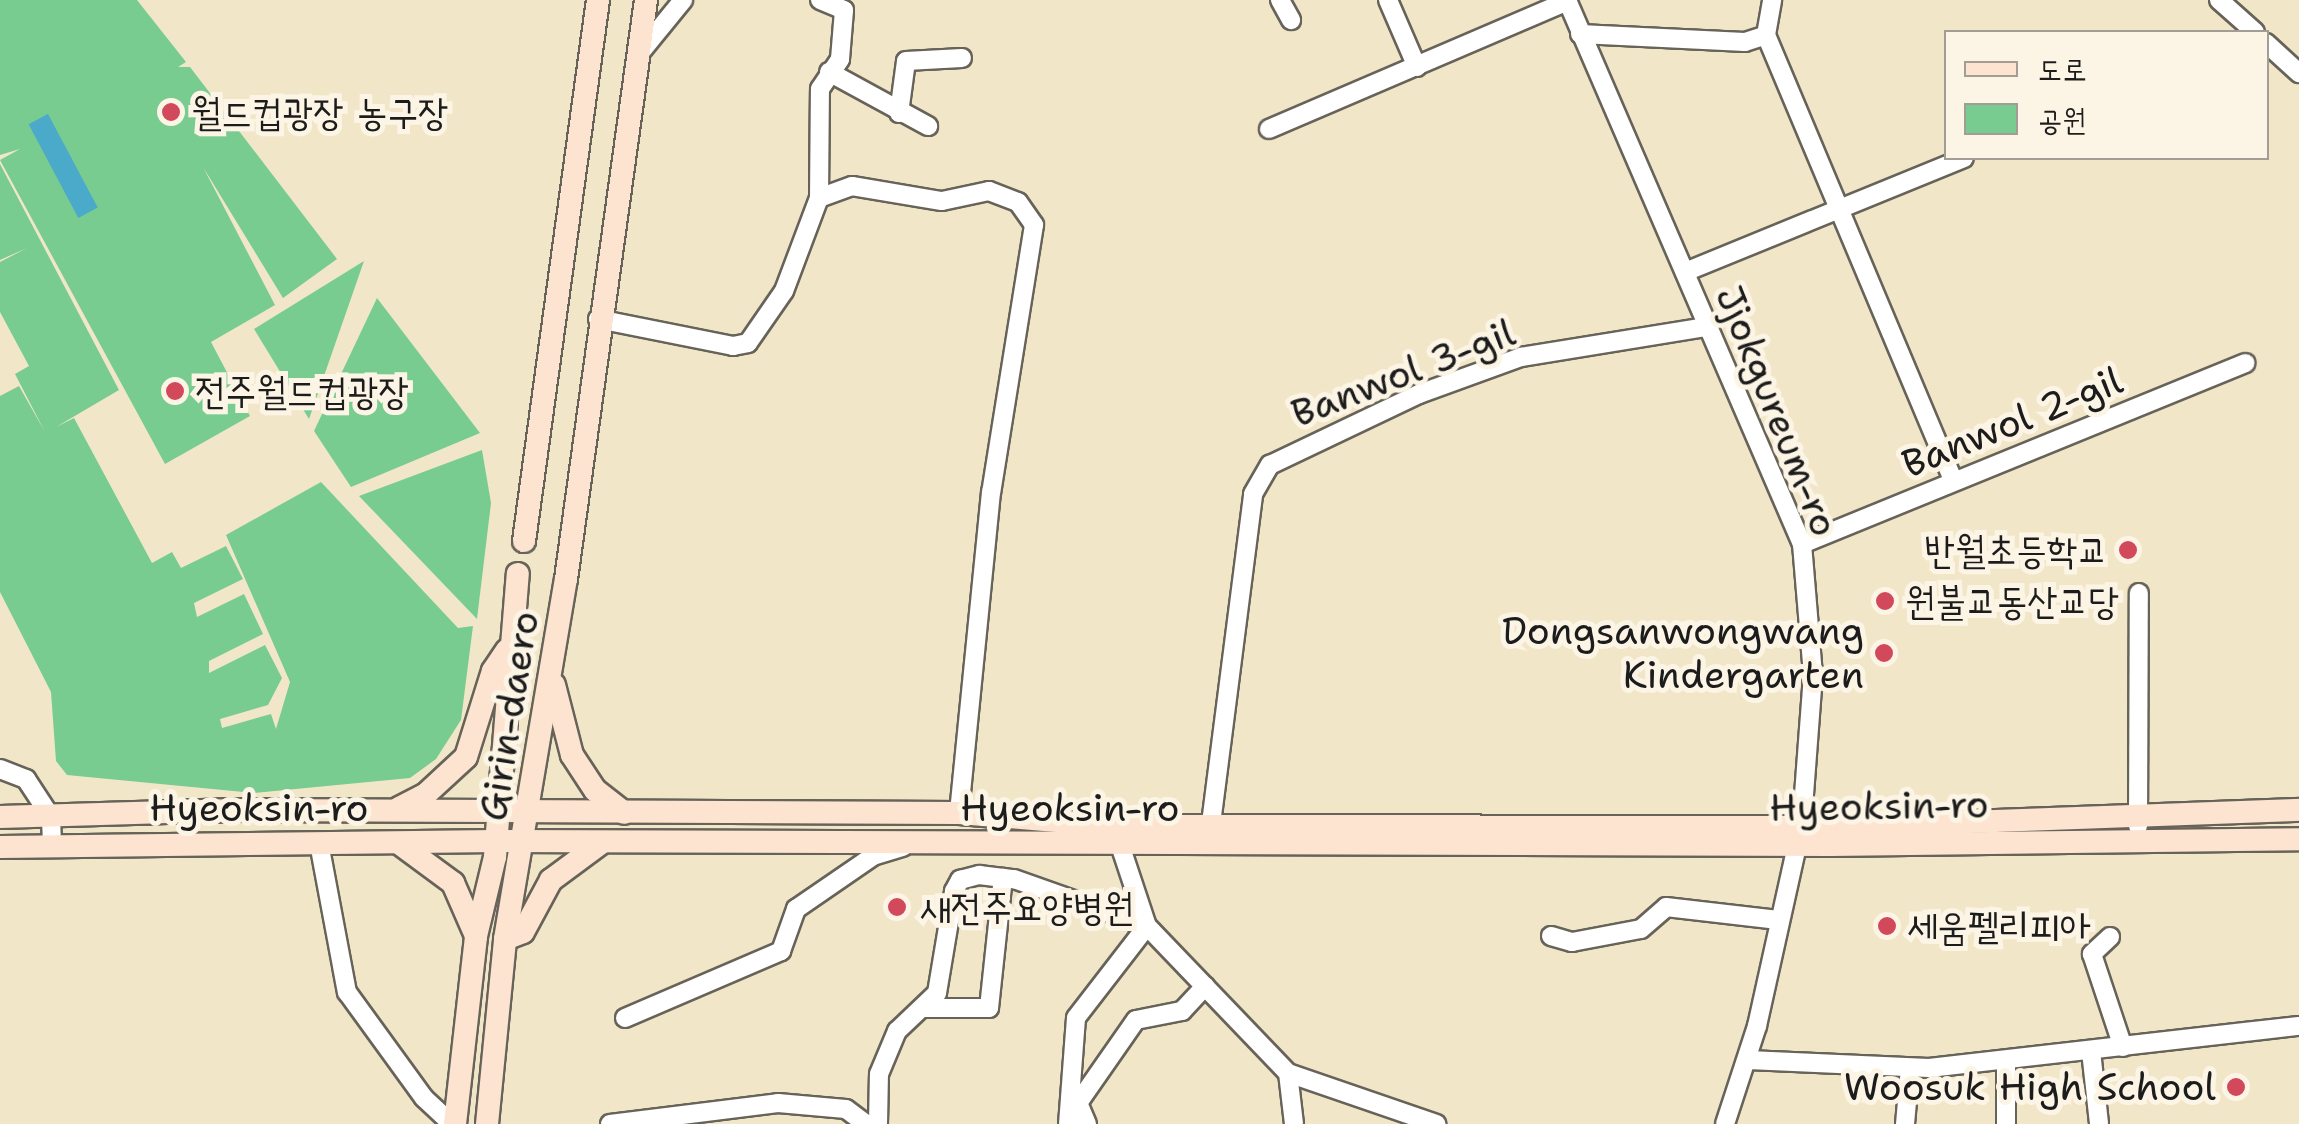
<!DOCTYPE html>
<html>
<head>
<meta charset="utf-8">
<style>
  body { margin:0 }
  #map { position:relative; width:2299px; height:1124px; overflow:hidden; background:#f2e6c9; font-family:"Shantell Sans","Poor Story",sans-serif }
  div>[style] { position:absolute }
  .green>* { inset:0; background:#78cc8f }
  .water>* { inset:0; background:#4baaca; transform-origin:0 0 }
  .roads { filter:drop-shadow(2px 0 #676359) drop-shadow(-2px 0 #676359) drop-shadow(0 2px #676359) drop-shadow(0 -2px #676359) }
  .street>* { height:18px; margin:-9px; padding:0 9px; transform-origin:9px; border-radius:9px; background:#fff }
  .secondary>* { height:22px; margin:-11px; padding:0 11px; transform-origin:11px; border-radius:11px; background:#fde4d0 }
  .dots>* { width:28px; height:28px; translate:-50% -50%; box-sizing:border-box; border:5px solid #fcf5e5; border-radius:50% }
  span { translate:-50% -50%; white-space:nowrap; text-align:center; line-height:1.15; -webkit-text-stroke:10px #fcf5e5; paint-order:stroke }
  .poi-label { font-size:38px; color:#1c1c1c }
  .left { translate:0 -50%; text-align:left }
  .right { translate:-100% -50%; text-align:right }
  .street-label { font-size:38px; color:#1c1c1c }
  .legend { position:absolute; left:1944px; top:30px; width:325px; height:130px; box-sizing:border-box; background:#fcf5e5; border:2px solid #a29e95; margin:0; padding:12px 18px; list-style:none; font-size:30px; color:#1c1c1c }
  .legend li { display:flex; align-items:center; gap:20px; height:50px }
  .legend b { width:50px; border:2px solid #a29e95 }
</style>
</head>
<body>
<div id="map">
  <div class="green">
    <div style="clip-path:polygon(0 0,137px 0,186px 62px,178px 67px,190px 67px,337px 259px,283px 298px,203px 167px,275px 305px,211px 342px,250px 416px,165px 464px,0 160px,20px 149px,0 155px)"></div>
    <div style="clip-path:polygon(0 164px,119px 390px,56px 427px,74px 418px,152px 563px,172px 552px,181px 568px,226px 546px,243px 579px,194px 603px,197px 617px,244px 594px,263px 634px,209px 661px,209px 673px,265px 645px,282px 678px,268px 705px,220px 719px,222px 728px,271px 714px,276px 729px,290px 682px,226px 535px,321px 482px,458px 628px,473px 626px,461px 720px,436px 759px,410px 778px,254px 793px,67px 775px,56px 761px,51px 692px,0 592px,0 396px,19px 386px,45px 432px,15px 374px,29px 366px,0 312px,0 262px,27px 248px,0 260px)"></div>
    <div style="clip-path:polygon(364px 261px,316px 399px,309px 419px,254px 329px)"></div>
    <div style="clip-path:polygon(377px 298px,480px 433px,351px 487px,314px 431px)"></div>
    <div style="clip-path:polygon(482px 450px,491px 503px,477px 619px,359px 496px)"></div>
  </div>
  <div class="water">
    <div style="left:48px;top:114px;width:106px;height:22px;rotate:62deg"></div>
  </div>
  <div class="roads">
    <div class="street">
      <div style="left:1280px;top:0;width:23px;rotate:61deg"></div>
      <div style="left:1388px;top:0;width:73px;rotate:66.6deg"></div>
      <div style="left:1567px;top:0;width:593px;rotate:66.64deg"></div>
      <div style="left:1802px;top:544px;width:131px;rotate:85.2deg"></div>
      <div style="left:1813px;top:675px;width:148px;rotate:94.3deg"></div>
      <div style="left:1802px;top:823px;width:208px;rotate:102.5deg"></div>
      <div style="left:1757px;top:1026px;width:103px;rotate:108.1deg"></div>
      <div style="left:2219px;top:0;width:48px;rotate:41.6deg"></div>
      <div style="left:1580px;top:34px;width:165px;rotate:2.8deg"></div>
      <div style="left:1745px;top:42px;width:22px;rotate:-18deg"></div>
      <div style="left:1766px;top:35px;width:36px;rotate:-80deg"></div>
      <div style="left:1766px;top:35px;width:483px;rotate:67.2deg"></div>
      <div style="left:2266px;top:43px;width:45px;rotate:42.3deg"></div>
      <div style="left:639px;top:54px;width:70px;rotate:-50.8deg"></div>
      <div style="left:829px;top:72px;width:113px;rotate:28.6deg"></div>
      <div style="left:899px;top:113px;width:52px;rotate:-82.3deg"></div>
      <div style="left:906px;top:61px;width:56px;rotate:-3.1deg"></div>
      <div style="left:1269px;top:129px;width:325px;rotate:-23.2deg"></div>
      <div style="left:819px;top:198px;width:35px;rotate:-20deg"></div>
      <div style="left:852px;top:186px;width:91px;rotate:9.5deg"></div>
      <div style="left:942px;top:201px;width:48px;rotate:-12deg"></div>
      <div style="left:989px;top:191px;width:31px;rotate:21deg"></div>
      <div style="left:1018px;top:202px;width:28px;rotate:55deg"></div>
      <div style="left:1034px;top:225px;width:270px;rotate:99.1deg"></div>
      <div style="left:991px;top:492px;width:323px;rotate:95.7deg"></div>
      <div style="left:1685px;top:272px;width:301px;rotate:-22.2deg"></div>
      <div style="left:598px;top:319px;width:138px;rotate:11.3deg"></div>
      <div style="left:733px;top:346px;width:15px;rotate:-11deg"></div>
      <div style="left:748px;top:343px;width:63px;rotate:-55.3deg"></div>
      <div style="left:784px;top:291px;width:99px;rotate:-69.4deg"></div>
      <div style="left:819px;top:198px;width:109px;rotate:-89.5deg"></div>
      <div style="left:820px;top:89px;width:36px;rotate:-56deg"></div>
      <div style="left:840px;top:59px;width:49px;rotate:-85.3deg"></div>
      <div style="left:844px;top:10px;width:26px;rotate:-157deg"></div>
      <div style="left:1802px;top:544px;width:479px;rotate:-22.2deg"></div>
      <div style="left:0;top:769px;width:28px;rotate:21deg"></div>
      <div style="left:26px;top:779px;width:45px;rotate:56.7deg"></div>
      <div style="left:51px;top:817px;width:28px;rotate:88deg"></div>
      <div style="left:2138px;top:826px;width:233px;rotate:-89.8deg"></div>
      <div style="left:1116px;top:833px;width:98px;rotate:71.6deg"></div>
      <div style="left:1147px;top:926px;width:204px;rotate:46.2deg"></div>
      <div style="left:1288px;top:1073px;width:157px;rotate:19deg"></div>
      <div style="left:1209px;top:839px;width:348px;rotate:-82.7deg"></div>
      <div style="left:1253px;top:494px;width:34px;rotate:-60deg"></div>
      <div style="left:1270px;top:465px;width:165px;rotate:-25.5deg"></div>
      <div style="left:1419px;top:394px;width:109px;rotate:-19.9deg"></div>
      <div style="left:1521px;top:357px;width:188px;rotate:-9.2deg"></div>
      <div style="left:319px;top:843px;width:152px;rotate:79.4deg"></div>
      <div style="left:347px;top:992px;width:131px;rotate:54deg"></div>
      <div style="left:424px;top:1098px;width:38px;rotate:43deg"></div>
      <div style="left:1551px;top:936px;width:22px;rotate:16deg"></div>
      <div style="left:1572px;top:942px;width:70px;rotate:-10.7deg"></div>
      <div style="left:1641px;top:929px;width:33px;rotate:-41deg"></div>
      <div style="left:1666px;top:907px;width:113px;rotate:6.6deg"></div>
      <div style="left:2110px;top:937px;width:25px;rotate:137deg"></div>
      <div style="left:2092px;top:954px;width:98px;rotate:71.6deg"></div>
      <div style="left:922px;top:1008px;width:67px"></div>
      <div style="left:989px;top:1008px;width:131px;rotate:-83.9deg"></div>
      <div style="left:625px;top:1018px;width:170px;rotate:-23.2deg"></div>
      <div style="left:781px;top:951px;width:45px;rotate:-70.3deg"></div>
      <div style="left:796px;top:909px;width:93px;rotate:-34.5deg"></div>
      <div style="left:873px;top:856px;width:31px;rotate:-17deg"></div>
      <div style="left:2091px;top:1051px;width:73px;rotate:83.7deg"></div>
      <div style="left:1748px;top:1060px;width:181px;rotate:2.5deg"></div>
      <div style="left:1929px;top:1068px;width:372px;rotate:-6.5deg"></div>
      <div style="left:1288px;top:1073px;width:51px;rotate:83.3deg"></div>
      <div style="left:610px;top:1124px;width:169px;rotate:-7.1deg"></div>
      <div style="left:778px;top:1103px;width:68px;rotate:5deg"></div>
      <div style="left:846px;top:1109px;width:25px;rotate:37deg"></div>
      <div style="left:878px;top:1124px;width:50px;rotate:-88.9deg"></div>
      <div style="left:879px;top:1074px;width:47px;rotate:-67.3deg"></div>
      <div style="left:897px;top:1031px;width:55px;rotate:-43.5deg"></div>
      <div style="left:937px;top:993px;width:103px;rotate:-80.5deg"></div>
      <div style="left:954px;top:891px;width:13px;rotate:-61deg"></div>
      <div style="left:960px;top:880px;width:20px;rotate:-15deg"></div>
      <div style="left:979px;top:875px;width:35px;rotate:7deg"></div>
      <div style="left:1014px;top:879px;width:141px;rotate:19.5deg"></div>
      <div style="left:1147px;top:926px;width:116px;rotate:127.7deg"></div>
      <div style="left:1076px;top:1018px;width:106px;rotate:94.3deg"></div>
      <div style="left:1087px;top:1124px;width:23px;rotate:-113deg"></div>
      <div style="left:1078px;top:1103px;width:101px;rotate:-55.1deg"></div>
      <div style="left:1136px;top:1020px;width:47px;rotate:-11.1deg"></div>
      <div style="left:1182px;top:1011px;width:34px;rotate:-47deg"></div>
      <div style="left:1905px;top:1124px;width:56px;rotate:-84.9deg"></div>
      <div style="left:2006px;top:1124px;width:64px;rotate:-90deg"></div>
    </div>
    <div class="secondary">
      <div style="left:524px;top:541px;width:546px;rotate:-82.21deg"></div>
      <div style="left:554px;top:685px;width:72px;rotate:75.6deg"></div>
      <div style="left:572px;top:755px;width:42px;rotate:56.7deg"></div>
      <div style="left:595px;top:790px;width:37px;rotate:38deg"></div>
      <div style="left:399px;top:808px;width:30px;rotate:-27deg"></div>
      <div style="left:426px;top:794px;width:54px;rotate:-42.8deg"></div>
      <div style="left:466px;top:757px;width:90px;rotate:-72.6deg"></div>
      <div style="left:493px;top:671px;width:25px;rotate:-56deg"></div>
      <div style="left:0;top:817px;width:235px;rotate:-1.7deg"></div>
      <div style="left:235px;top:810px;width:724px;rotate:0.24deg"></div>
      <div style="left:959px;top:813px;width:158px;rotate:4.7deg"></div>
      <div style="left:1116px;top:826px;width:713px;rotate:0.08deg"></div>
      <div style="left:1829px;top:827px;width:470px;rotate:-2.1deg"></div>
      <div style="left:400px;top:844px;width:66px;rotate:36.3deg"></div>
      <div style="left:453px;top:883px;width:58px;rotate:66.5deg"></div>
      <div style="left:0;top:847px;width:497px;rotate:-0.7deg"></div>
      <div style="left:497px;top:841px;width:1333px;rotate:0.17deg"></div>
      <div style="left:1830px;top:845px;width:469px;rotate:-0.7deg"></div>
      <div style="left:505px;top:939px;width:19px;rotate:-21deg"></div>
      <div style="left:523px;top:932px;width:59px;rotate:-61.7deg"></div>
      <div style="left:551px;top:880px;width:62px;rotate:-36.5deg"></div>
      <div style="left:455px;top:1124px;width:189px;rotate:-83.6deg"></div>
      <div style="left:476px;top:936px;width:81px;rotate:-76.5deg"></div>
      <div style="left:495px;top:857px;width:284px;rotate:-85.4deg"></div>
      <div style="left:487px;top:1124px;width:186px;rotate:-84.4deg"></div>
      <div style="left:505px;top:939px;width:365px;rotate:-80.4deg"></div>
      <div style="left:566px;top:579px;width:585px;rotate:-82.13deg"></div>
    </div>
  </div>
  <div class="dots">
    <div style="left:171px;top:112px;background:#d1495b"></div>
    <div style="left:175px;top:391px;background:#d1495b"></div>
    <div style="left:2128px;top:550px;background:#d1495b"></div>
    <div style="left:1885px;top:601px;background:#d1495b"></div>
    <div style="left:1884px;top:653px;background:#d1495b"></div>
    <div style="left:897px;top:907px;background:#d1495b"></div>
    <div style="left:1887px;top:926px;background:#d1495b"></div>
    <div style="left:2236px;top:1087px;background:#d1495b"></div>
  </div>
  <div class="poi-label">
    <span class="left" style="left:191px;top:112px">월드컵광장 농구장</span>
    <span class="left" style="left:195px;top:391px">전주월드컵광장</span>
    <span class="right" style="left:2108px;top:550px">반월초등학교</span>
    <span class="left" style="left:1905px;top:601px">원불교동산교당</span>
    <span class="right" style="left:1864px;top:653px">Dongsanwongwang<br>Kindergarten</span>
    <span class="left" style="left:920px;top:907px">새전주요양병원</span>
    <span class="left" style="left:1907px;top:926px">세움펠리피아</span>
    <span class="right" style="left:2216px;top:1087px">Woosuk High School</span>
  </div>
  <div class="street-label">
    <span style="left:1403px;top:373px;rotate:-21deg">Banwol 3-gil</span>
    <span style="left:1777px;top:411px;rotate:68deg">Jjokgureum-ro</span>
    <span style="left:2012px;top:422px;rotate:-22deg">Banwol 2-gil</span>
    <span style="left:509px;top:716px;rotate:-81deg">Girin-daero</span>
    <span style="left:1879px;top:806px;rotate:-1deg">Hyeoksin-ro</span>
    <span style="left:259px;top:808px">Hyeoksin-ro</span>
    <span style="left:1070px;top:808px">Hyeoksin-ro</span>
  </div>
  <ul class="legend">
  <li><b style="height:12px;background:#fde4d0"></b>도로</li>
  <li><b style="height:28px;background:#78cc8f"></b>공원</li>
  </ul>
</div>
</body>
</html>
